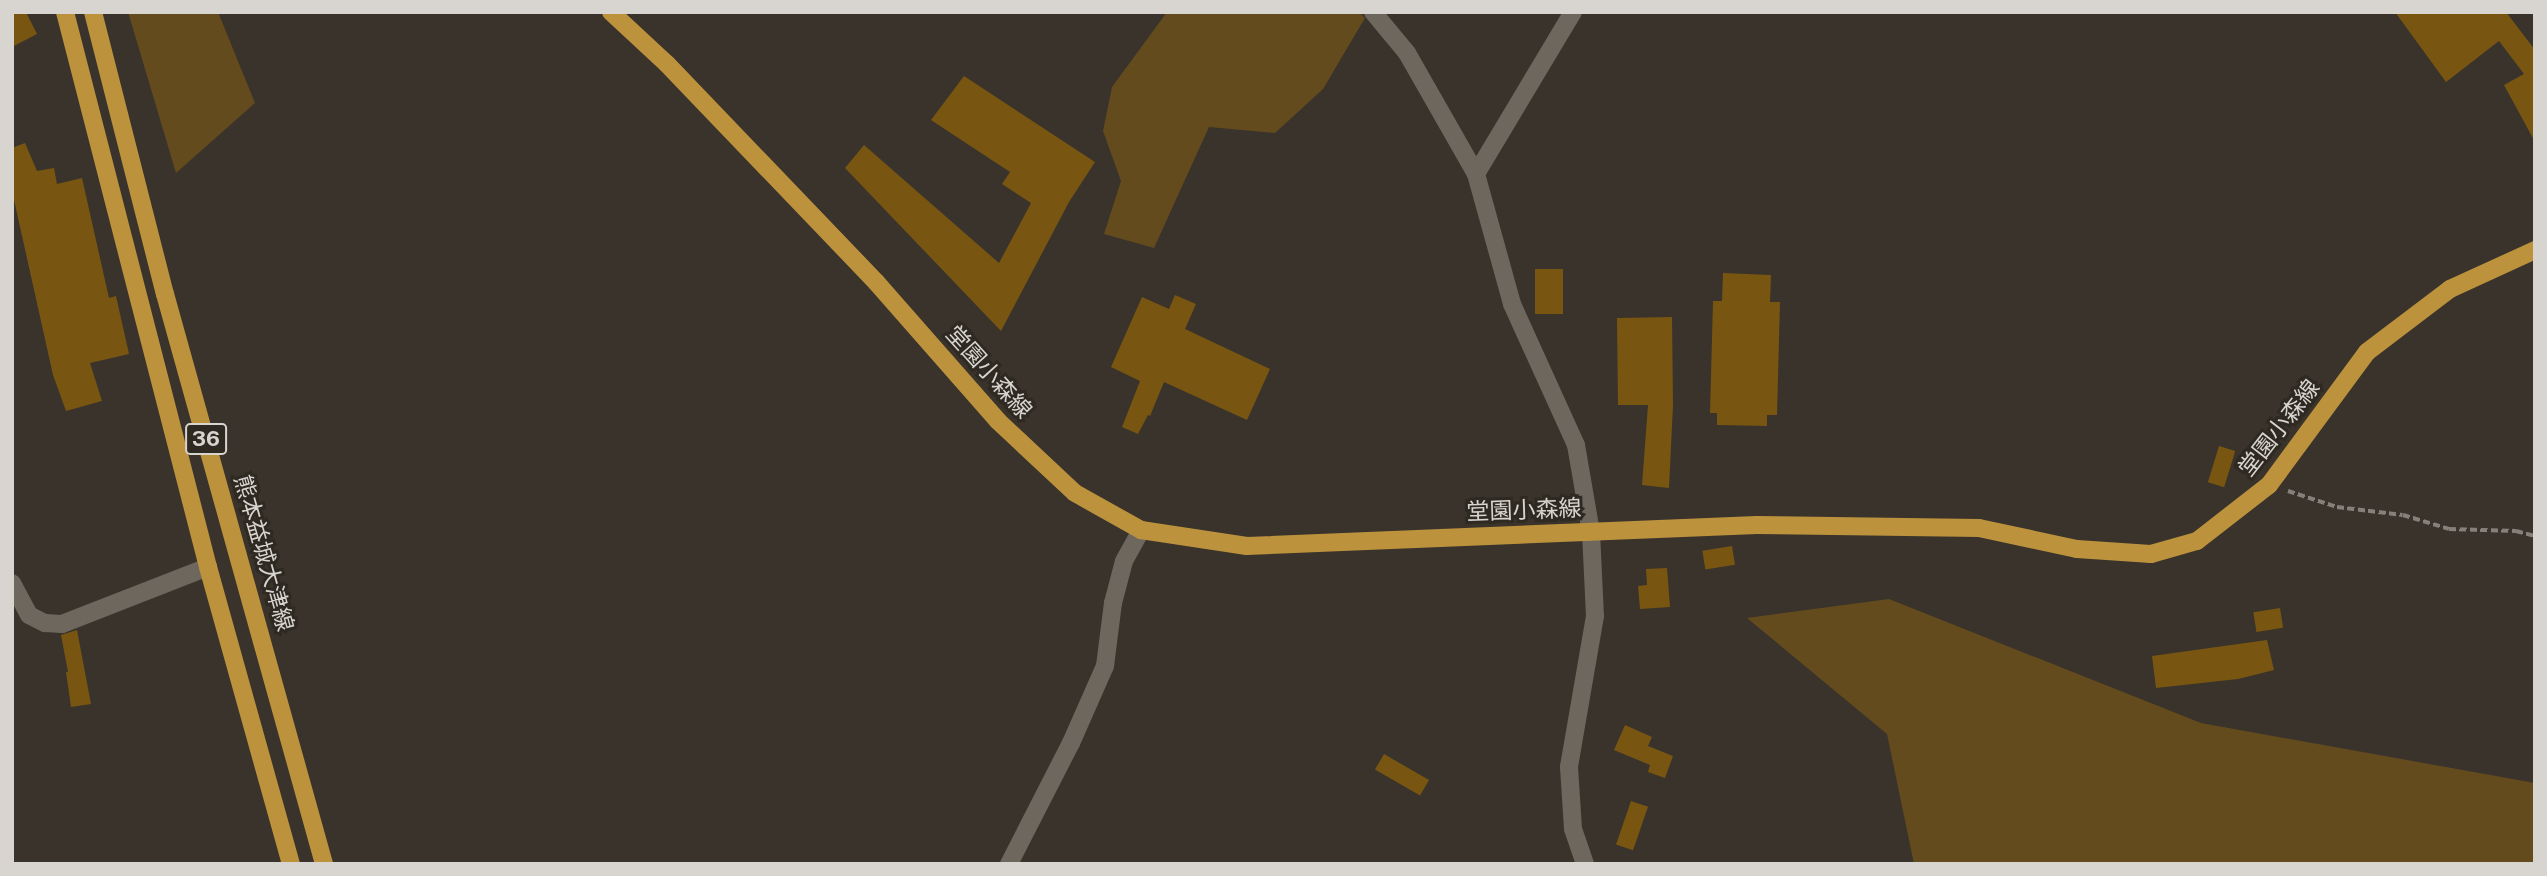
<!DOCTYPE html>
<html>
<head>
<meta charset="utf-8">
<style>
  body { margin:0 }
  #map { position:relative; width:2547px; height:876px; overflow:hidden; background:#39332b; font-family:"Public Sans","Noto Sans JP",sans-serif }
  div>[style] { position:absolute }
  .green>* { inset:0; background:#634b1e }
  .building>* { inset:0; background:#785611; transform-origin:0 0 }
  .path>* { height:3.5px; margin-top:-1.75px; transform-origin:0; background:repeating-linear-gradient(90deg,#858079 0 7px,transparent 0 10.5px) }
  .minor>* { height:18px; margin:-9px; padding:0 9px; transform-origin:9px; border-radius:9px; background:#6d675e }
  .major>* { height:18px; margin:-9px; padding:0 9px; transform-origin:9px; border-radius:9px; background:#bc923d }
  span { translate:-50% -50%; white-space:nowrap; text-align:center; line-height:1.15; -webkit-text-stroke:6px #2e2921; paint-order:stroke }
  .shield-label span { padding:2px 5px; background:#2e2921; border:2px solid; border-radius:5px; -webkit-text-stroke-width:0 }
  .shield-label { font-size:21px; color:#d8d4cf; font-weight:700 }
  .street-label { font-size:23px; color:#d8d4cf }
  .frame { position:absolute; inset:0; border:14px solid #d8d4cf; pointer-events:none }
</style>
</head>
<body>
<div id="map">
  <div class="green">
    <div style="clip-path:polygon(128px 12px,218px 12px,255px 103px,176px 173px)"></div>
    <div style="clip-path:polygon(1167px 12px,1359px 12px,1365px 18px,1323px 89px,1275px 133px,1209px 127px,1154px 248px,1104px 234px,1121px 181px,1103px 131px,1112px 87px)"></div>
    <div style="clip-path:polygon(1889px 599px,2201px 723px,2535px 783px,2535px 864px,1914px 864px,1887px 734px,1747px 618px)"></div>
  </div>
  <div class="building">
    <div style="clip-path:polygon(12px 12px,26px 12px,37px 34px,12px 47px)"></div>
    <div style="clip-path:polygon(2395px 12px,2506px 12px,2535px 50px,2535px 142px,2504px 85px,2524px 74px,2499px 41px,2446px 82px)"></div>
    <div style="clip-path:polygon(964px 76px,1095px 162px,1069px 202px,1001px 331px,845px 168px,864px 145px,999px 263px,1031px 203px,1002px 184px,1010px 172px,931px 120px)"></div>
    <div style="clip-path:polygon(25px 143px,37px 171px,54px 168px,57px 184px,82px 178px,109px 298px,116px 296px,129px 354px,90px 363px,102px 401px,66px 411px,53px 375px,12px 191px,12px 148px)"></div>
    <div style="left:1535px;top:269px;width:28px;height:45px"></div>
    <div style="clip-path:polygon(1723px 273px,1771px 275px,1770px 302px,1780px 302px,1777px 415px,1767px 415px,1767px 426px,1717px 425px,1717px 413px,1710px 413px,1713px 301px,1722px 301px)"></div>
    <div style="clip-path:polygon(1175px 295px,1196px 304px,1185px 329px,1270px 369px,1247px 420px,1164px 382px,1150px 416px,1148px 415px,1138px 434px,1122px 427px,1140px 381px,1111px 367px,1142px 297px,1169px 309px)"></div>
    <div style="clip-path:polygon(1672px 317px,1673px 405px,1669px 488px,1642px 485px,1648px 405px,1618px 405px,1617px 318px)"></div>
    <div style="left:2219px;top:446px;width:17px;height:38px;rotate:17deg"></div>
    <div style="left:1732px;top:546px;width:19px;height:30px;rotate:81deg"></div>
    <div style="clip-path:polygon(1667px 568px,1670px 607px,1640px 609px,1638px 586px,1647px 585px,1646px 569px)"></div>
    <div style="left:2280px;top:608px;width:20px;height:27px;rotate:81deg"></div>
    <div style="clip-path:polygon(77px 630px,91px 704px,71px 707px,66px 672px,68px 672px,61px 635px)"></div>
    <div style="clip-path:polygon(2267px 640px,2274px 670px,2238px 679px,2156px 688px,2152px 656px)"></div>
    <div style="clip-path:polygon(1625px 725px,1652px 737px,1648px 746px,1673px 756px,1665px 778px,1648px 772px,1650px 765px,1614px 750px)"></div>
    <div style="left:1384px;top:754px;width:52px;height:18px;rotate:30deg"></div>
    <div style="left:1631px;top:801px;width:18px;height:46px;rotate:19deg"></div>
  </div>
  <div class="path">
    <div style="left:2288px;top:491px;width:52px;rotate:18.1deg"></div>
    <div style="left:2337px;top:507px;width:66px;rotate:6.9deg"></div>
    <div style="left:2403px;top:515px;width:48px;rotate:16.9deg"></div>
    <div style="left:2449px;top:529px;width:67px;rotate:1.7deg"></div>
    <div style="left:2516px;top:531px;width:20px;rotate:15deg"></div>
  </div>
  <div class="minor">
    <div style="left:1373px;top:12px;width:53px;rotate:50.3deg"></div>
    <div style="left:1407px;top:53px;width:139px;rotate:60.3deg"></div>
    <div style="left:1476px;top:174px;width:135px;rotate:74.5deg"></div>
    <div style="left:1512px;top:304px;width:155px;rotate:65.6deg"></div>
    <div style="left:1576px;top:445px;width:88px;rotate:80.2deg"></div>
    <div style="left:1591px;top:532px;width:84px;rotate:87.3deg"></div>
    <div style="left:1595px;top:616px;width:153px;rotate:99.8deg"></div>
    <div style="left:1569px;top:767px;width:62px;rotate:86.3deg"></div>
    <div style="left:1573px;top:829px;width:37px;rotate:71deg"></div>
    <div style="left:1476px;top:174px;width:189px;rotate:-59.1deg"></div>
    <div style="left:12px;top:583px;width:36px;rotate:62deg"></div>
    <div style="left:29px;top:615px;width:18px;rotate:27deg"></div>
    <div style="left:45px;top:623px;width:17px;rotate:3deg"></div>
    <div style="left:62px;top:624px;width:157px;rotate:-21.3deg"></div>
    <div style="left:1009px;top:864px;width:136px;rotate:-62.9deg"></div>
    <div style="left:1071px;top:743px;width:84px;rotate:-66.2deg"></div>
    <div style="left:1105px;top:666px;width:64px;rotate:-82.8deg"></div>
    <div style="left:1113px;top:603px;width:43px;rotate:-75.3deg"></div>
    <div style="left:1124px;top:561px;width:35px;rotate:-61deg"></div>
  </div>
  <div class="major">
    <div style="left:65px;top:12px;width:573px;rotate:75.55deg"></div>
    <div style="left:208px;top:567px;width:308px;rotate:74.4deg"></div>
    <div style="left:93px;top:12px;width:291px;rotate:75.7deg"></div>
    <div style="left:165px;top:294px;width:592px;rotate:74.41deg"></div>
    <div style="left:611px;top:12px;width:76px;rotate:42.9deg"></div>
    <div style="left:667px;top:64px;width:302px;rotate:46.2deg"></div>
    <div style="left:876px;top:282px;width:185px;rotate:48.7deg"></div>
    <div style="left:998px;top:421px;width:105px;rotate:43.1deg"></div>
    <div style="left:1075px;top:493px;width:76px;rotate:29.3deg"></div>
    <div style="left:1141px;top:530px;width:107px;rotate:8.6deg"></div>
    <div style="left:1247px;top:546px;width:510px;rotate:-2.36deg"></div>
    <div style="left:1757px;top:525px;width:222px;rotate:0.8deg"></div>
    <div style="left:1979px;top:528px;width:100px;rotate:12.1deg"></div>
    <div style="left:2077px;top:549px;width:74px;rotate:3.9deg"></div>
    <div style="left:2151px;top:554px;width:48px;rotate:-15.8deg"></div>
    <div style="left:2197px;top:541px;width:91px;rotate:-37.9deg"></div>
    <div style="left:2269px;top:485px;width:165px;rotate:-53.6deg"></div>
    <div style="left:2367px;top:352px;width:104px;rotate:-37.2deg"></div>
    <div style="left:2450px;top:289px;width:94px;rotate:-24.6deg"></div>
  </div>
  <div class="shield-label">
    <span style="left:206px;top:439px">36</span>
  </div>
  <div class="street-label">
    <span style="left:989px;top:372px;rotate:48deg">堂園小森線</span>
    <span style="left:2279px;top:428px;rotate:-52deg">堂園小森線</span>
    <span style="left:1524px;top:510px;rotate:-2deg">堂園小森線</span>
    <span style="left:264px;top:553px;rotate:74deg">熊本益城大津線</span>
  </div>
  <div class="frame"></div>
</div>
</body>
</html>
